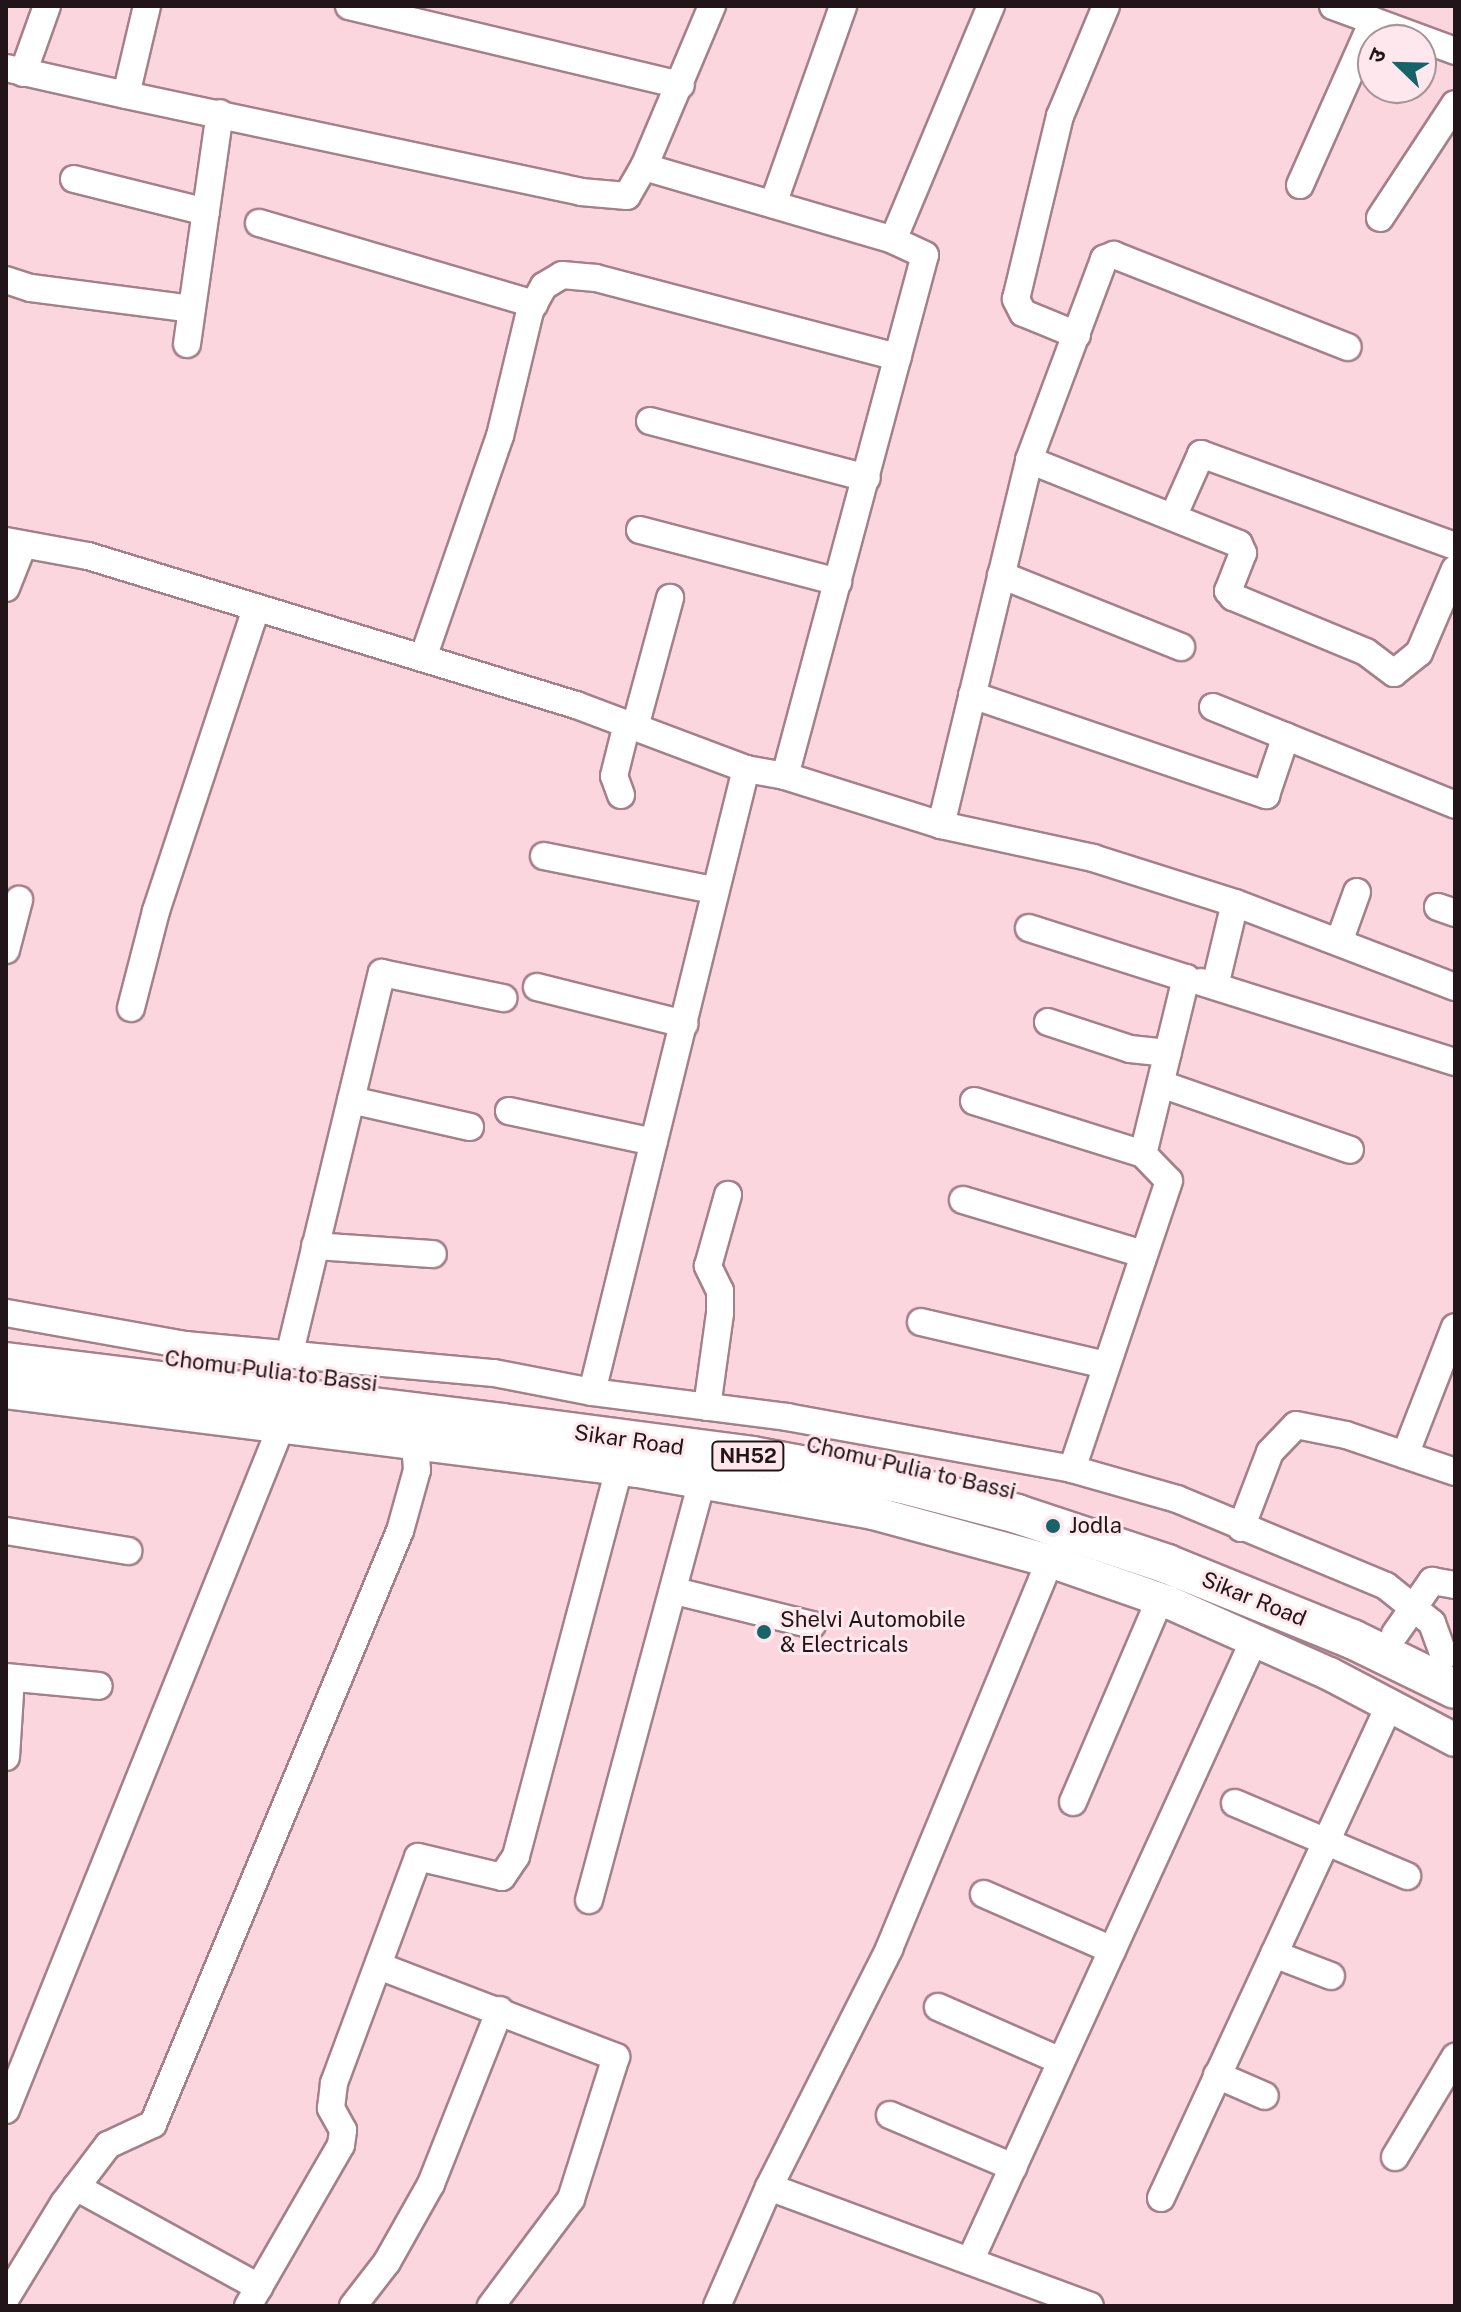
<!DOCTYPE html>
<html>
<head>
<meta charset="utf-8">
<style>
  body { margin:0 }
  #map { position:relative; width:1461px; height:2312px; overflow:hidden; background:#fbd6df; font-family:"Public Sans","Noto Sans Devanagari",sans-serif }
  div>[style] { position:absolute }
  .roads { filter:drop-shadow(2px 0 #a4818a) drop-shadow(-2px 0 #a4818a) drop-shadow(0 2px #a4818a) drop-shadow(0 -2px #a4818a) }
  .minor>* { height:26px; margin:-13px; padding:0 13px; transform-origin:13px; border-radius:13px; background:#fff }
  .major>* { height:32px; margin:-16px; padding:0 16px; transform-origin:16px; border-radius:16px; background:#fff }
  .highway>* { height:38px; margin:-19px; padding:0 19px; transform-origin:19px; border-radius:19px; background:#fff }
  .dots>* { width:22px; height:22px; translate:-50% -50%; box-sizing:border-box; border:4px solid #ffe8ed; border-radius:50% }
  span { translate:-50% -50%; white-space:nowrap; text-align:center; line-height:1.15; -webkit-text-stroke:6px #ffe8ed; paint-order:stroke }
  .shield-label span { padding:2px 6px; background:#ffe8ed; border:2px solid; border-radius:6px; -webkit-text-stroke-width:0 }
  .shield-label { font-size:20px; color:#221519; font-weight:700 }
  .street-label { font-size:22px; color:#221519 }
  .poi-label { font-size:22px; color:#221519 }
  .left { translate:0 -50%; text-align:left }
  .frame { position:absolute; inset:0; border:8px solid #221519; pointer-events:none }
  .north { position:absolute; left:1357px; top:24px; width:80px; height:80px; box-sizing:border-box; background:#ffe8ed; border:2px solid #a79498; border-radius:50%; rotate:293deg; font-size:22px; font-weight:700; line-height:32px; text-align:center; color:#221519 }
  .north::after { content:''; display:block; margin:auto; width:28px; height:36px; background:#16646a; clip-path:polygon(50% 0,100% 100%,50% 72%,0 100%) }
</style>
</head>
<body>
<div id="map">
  <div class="roads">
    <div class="minor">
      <div style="left:147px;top:6px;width:91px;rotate:103.3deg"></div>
      <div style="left:126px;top:95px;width:465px;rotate:12deg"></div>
      <div style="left:581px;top:192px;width:46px;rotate:5deg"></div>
      <div style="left:627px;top:196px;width:34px;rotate:-60deg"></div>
      <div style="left:349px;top:6px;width:341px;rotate:13.4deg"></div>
      <div style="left:712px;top:6px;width:175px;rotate:112.9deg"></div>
      <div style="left:644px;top:167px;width:259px;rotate:16.3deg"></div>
      <div style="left:1333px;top:6px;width:130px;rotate:20.2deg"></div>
      <div style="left:6px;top:68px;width:123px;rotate:12.7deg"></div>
      <div style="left:23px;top:73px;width:71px;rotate:-70.3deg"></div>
      <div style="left:74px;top:179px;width:136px;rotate:14deg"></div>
      <div style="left:1300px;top:185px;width:180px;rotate:-66deg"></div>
      <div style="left:773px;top:204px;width:210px;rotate:-70.5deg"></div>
      <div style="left:1380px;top:218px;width:136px;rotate:-56.7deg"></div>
      <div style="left:259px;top:223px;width:287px;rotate:16.4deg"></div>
      <div style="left:6px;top:280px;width:26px;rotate:18deg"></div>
      <div style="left:31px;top:288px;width:162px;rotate:7.4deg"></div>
      <div style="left:1077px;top:335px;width:58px;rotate:-157.8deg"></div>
      <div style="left:1023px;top:313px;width:16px;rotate:-117deg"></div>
      <div style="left:1016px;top:299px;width:188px;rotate:-76.5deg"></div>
      <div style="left:1060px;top:116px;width:119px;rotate:-67.3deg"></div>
      <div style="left:187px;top:344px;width:233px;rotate:-81.9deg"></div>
      <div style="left:650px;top:421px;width:224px;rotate:14.7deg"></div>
      <div style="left:1029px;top:460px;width:226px;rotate:21.8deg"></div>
      <div style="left:1239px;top:544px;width:10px;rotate:66deg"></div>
      <div style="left:1243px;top:553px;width:41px;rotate:111.5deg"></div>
      <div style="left:1228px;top:591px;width:8px;rotate:50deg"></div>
      <div style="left:1233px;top:597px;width:144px;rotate:22.5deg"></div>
      <div style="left:1366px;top:652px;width:35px;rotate:37deg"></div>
      <div style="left:1394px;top:673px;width:32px;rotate:-39deg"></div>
      <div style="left:1419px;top:653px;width:91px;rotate:-66.8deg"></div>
      <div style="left:1173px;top:517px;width:69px;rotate:-66deg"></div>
      <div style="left:1201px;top:454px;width:270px;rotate:19.9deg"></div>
      <div style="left:640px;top:530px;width:205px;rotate:14.7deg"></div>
      <div style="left:6px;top:541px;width:83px;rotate:10.4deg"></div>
      <div style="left:88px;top:556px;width:510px;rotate:16.98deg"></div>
      <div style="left:576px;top:705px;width:182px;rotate:20.6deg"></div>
      <div style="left:1001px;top:575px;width:194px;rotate:21.8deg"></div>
      <div style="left:6px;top:588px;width:46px;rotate:-68.4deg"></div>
      <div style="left:423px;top:658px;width:235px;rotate:-70.9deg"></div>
      <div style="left:500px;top:436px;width:129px;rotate:-76.5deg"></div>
      <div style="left:530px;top:311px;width:29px;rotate:-61deg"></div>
      <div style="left:544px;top:286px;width:21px;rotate:-31deg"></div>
      <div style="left:562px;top:275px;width:34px;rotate:5deg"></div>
      <div style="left:596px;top:278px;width:312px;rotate:14.7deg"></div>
      <div style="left:972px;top:695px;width:311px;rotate:18.8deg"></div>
      <div style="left:1266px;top:795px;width:62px;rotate:-71.3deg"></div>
      <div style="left:1213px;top:707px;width:261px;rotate:22deg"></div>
      <div style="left:635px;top:727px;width:134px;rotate:-74.8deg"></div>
      <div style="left:785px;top:776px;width:539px;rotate:-74.96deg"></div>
      <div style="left:925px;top:255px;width:35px;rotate:-155deg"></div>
      <div style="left:893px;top:240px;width:254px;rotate:-67.3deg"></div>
      <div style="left:621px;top:795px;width:20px;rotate:-110deg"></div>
      <div style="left:614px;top:776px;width:54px;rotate:-76deg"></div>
      <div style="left:941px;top:825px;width:375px;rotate:-76.4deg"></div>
      <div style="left:1029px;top:460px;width:215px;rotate:-69.5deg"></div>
      <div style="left:1104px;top:259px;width:11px;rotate:-22deg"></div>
      <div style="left:1114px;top:255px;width:251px;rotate:21.5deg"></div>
      <div style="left:544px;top:856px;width:172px;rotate:11.4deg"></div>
      <div style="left:1438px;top:907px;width:18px;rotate:19deg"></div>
      <div style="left:1029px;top:928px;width:165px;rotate:17.7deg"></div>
      <div style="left:1186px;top:978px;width:181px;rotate:103.7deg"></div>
      <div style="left:1143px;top:1154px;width:37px;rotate:46deg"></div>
      <div style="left:1169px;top:1181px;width:304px;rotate:108.6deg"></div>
      <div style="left:1339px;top:942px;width:53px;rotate:-70.2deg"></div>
      <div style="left:6px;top:950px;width:52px;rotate:-75.4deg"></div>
      <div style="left:1201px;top:982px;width:266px;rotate:17.5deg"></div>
      <div style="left:1215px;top:986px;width:85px;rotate:-76.5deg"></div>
      <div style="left:1235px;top:903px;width:235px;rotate:20.9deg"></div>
      <div style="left:537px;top:987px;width:152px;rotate:14.1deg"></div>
      <div style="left:131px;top:1008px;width:100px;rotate:-75.5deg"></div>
      <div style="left:156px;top:911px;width:316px;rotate:-71.7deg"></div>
      <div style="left:1048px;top:1022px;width:86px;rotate:18.2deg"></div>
      <div style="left:1130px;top:1049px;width:38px;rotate:6deg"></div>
      <div style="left:1161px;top:1084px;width:200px;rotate:19.2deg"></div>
      <div style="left:351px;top:1100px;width:122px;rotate:12.8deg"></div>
      <div style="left:974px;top:1101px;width:177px;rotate:17.4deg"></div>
      <div style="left:509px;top:1111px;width:148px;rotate:12.1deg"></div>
      <div style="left:963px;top:1200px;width:188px;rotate:16.7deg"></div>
      <div style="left:315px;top:1246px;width:118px;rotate:3.9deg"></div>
      <div style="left:6px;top:1313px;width:182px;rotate:10.1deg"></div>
      <div style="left:185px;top:1345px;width:310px;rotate:5.2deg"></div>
      <div style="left:494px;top:1373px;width:100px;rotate:11deg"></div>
      <div style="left:592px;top:1392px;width:197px;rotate:7.3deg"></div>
      <div style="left:787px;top:1417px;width:290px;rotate:10.3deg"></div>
      <div style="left:1072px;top:1469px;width:109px;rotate:15.9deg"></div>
      <div style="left:1177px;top:1499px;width:226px;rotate:22.6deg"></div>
      <div style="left:1386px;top:1586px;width:59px;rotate:38.8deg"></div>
      <div style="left:1432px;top:1623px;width:35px;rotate:70deg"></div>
      <div style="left:921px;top:1322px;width:190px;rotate:13.1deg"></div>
      <div style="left:290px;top:1352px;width:390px;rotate:-76.4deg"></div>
      <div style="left:382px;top:973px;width:124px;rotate:11.7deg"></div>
      <div style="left:592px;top:1392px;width:642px;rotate:-76.12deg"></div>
      <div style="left:746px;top:769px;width:40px;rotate:10deg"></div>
      <div style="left:785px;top:776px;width:164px;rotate:17.4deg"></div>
      <div style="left:941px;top:825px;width:156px;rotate:12.2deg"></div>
      <div style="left:1093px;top:858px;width:149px;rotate:17.6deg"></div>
      <div style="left:707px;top:1407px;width:95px;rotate:-82.1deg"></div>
      <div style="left:720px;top:1313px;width:22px;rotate:-90deg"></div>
      <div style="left:720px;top:1291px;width:28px;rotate:-116deg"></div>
      <div style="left:708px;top:1266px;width:74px;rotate:-74.3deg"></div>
      <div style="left:1405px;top:1455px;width:137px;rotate:-68.7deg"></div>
      <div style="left:1241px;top:1528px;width:81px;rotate:-69.1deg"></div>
      <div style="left:1270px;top:1452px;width:37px;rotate:-46deg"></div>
      <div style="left:1296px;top:1425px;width:51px;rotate:11.3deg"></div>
      <div style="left:1346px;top:1435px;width:115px;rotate:18.7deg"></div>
      <div style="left:6px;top:1531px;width:124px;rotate:9.3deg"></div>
      <div style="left:675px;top:1591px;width:141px;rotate:13.9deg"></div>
      <div style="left:1395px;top:1634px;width:65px;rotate:-55.1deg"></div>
      <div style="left:1432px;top:1581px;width:23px;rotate:10deg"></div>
      <div style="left:6px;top:1677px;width:93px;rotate:5.5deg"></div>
      <div style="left:6px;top:1757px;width:79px;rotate:-86.4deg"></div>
      <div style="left:1073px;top:1802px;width:221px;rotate:-66.8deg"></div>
      <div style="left:1235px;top:1803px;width:187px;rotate:23deg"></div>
      <div style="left:984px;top:1894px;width:140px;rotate:23.6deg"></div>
      <div style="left:589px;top:1900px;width:433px;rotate:-74.9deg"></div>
      <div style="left:1274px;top:1954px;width:61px;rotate:21.1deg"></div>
      <div style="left:379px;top:1966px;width:254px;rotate:21deg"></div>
      <div style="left:616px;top:2057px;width:149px;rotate:107.6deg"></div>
      <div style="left:571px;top:2199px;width:134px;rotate:126.8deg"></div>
      <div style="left:938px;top:2007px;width:134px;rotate:23.7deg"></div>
      <div style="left:1217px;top:2075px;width:52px;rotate:23.6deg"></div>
      <div style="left:6px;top:2110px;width:736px;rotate:-68.07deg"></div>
      <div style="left:890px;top:2115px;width:134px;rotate:22.9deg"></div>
      <div style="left:1395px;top:2157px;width:117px;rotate:-59deg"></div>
      <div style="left:76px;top:2187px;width:209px;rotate:28.7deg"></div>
      <div style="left:769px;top:2187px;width:342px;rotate:20.3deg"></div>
      <div style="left:1161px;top:2198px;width:544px;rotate:-65.13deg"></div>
      <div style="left:970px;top:2261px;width:683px;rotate:-65.42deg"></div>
      <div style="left:6px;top:2298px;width:111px;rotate:-58.6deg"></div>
      <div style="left:64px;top:2203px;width:73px;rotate:-52.8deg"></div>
      <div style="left:108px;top:2145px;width:50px;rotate:-25deg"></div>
      <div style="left:153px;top:2124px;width:642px;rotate:-67.39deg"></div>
      <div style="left:400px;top:1531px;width:63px;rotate:-74.4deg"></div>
      <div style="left:417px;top:1470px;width:26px;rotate:-94deg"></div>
      <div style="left:248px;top:2306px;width:186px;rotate:-60deg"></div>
      <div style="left:341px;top:2145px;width:15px;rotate:-82deg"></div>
      <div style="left:343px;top:2130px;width:25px;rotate:-119deg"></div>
      <div style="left:331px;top:2108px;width:25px;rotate:-83deg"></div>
      <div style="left:334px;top:2083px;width:241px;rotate:-69.6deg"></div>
      <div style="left:418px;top:1857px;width:86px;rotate:13.4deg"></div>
      <div style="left:502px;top:1877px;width:25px;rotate:-56deg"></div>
      <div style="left:516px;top:1856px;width:400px;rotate:-75.1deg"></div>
      <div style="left:353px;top:2306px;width:56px;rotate:-52.3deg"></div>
      <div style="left:387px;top:2262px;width:90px;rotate:-60.6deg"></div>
      <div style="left:431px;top:2184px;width:187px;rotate:-68.4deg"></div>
      <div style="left:717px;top:2306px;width:130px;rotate:-66.4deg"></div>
      <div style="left:769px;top:2187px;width:267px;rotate:-63.2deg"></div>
      <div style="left:889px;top:1949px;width:420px;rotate:-67.5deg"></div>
    </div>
    <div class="major">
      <div style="left:6px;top:1392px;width:637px;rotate:7.13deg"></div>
      <div style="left:638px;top:1471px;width:239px;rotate:10.1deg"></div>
      <div style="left:873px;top:1513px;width:183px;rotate:15.2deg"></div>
      <div style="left:1050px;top:1561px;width:125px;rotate:19.2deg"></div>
      <div style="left:1168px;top:1602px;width:177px;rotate:24deg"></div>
      <div style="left:1330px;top:1674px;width:141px;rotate:27.8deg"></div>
    </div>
    <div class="highway">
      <div style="left:6px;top:1362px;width:500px;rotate:7deg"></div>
      <div style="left:502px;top:1423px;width:252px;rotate:7.5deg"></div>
      <div style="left:752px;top:1456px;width:154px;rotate:10.5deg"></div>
      <div style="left:903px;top:1484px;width:118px;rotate:14.7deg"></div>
      <div style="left:1017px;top:1514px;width:158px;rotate:18.4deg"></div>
      <div style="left:1167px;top:1564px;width:200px;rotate:22.1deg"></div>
      <div style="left:1352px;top:1639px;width:114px;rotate:25.9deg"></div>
    </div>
  </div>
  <div class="dots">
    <div style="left:1053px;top:1526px;background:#16646a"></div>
    <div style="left:764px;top:1632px;background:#16646a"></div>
  </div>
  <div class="shield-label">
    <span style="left:748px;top:1456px">NH52</span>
  </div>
  <div class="street-label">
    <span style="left:271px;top:1371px;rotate:7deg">Chomu Pulia to Bassi</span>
    <span style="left:629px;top:1440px;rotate:8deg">Sikar Road</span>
    <span style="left:911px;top:1468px;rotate:13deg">Chomu Pulia to Bassi</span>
    <span style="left:1254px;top:1599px;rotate:22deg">Sikar Road</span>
  </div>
  <div class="poi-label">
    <span class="left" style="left:1069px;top:1526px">Jodla</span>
    <span class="left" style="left:780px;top:1632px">Shelvi Automobile<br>&amp; Electricals</span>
  </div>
  <div class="frame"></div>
  <div class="north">उ</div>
</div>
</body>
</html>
